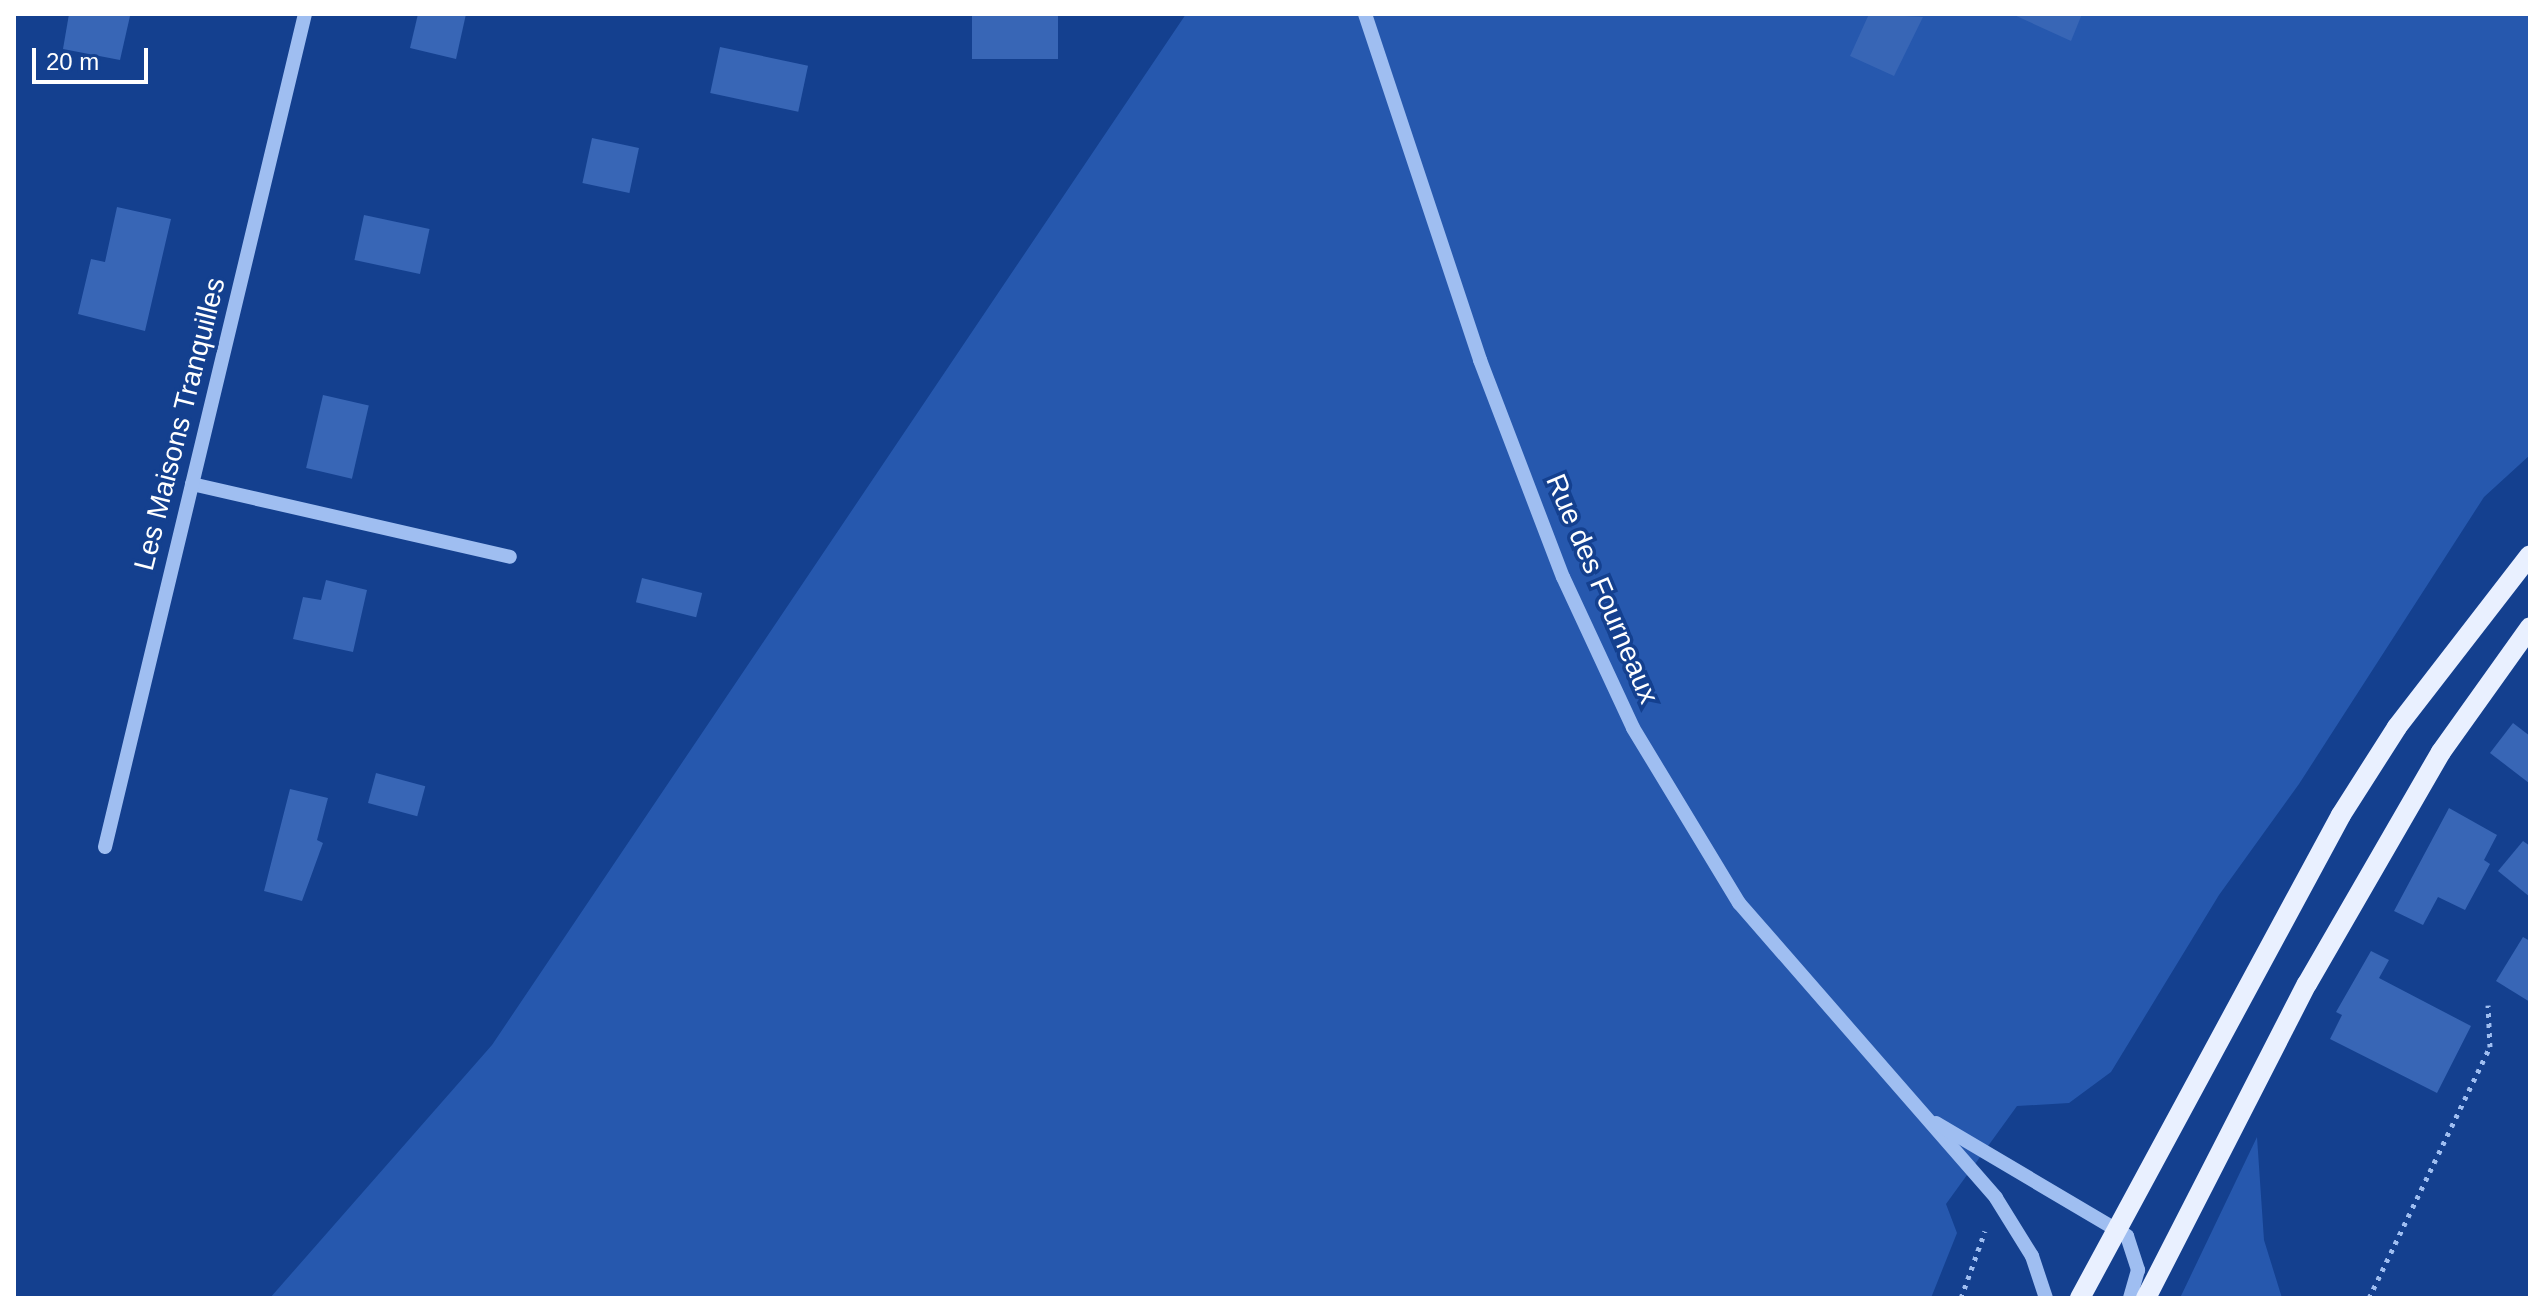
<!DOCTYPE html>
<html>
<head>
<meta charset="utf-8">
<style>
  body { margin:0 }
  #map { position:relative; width:2544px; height:1312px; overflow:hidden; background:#14408f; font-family:Helvetica,sans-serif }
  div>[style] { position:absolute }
  .green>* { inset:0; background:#2658ae }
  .building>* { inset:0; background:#3866b6; transform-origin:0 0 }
  .path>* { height:5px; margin-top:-2.5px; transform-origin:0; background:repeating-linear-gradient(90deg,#9fbef1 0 4px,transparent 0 10px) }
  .minor>* { height:14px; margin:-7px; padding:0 7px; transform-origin:7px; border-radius:7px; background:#9fbef1 }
  .major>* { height:20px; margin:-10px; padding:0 10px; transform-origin:10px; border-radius:10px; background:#e9f0ff }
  span { translate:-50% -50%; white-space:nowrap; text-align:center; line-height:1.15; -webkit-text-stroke:7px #14408f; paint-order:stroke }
  .street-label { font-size:28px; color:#fff }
  .frame { position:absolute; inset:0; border:16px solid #fff; pointer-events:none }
  .scale { position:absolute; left:32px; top:48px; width:116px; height:36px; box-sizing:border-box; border:4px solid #fff; border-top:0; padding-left:10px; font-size:24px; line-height:28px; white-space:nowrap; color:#fff; -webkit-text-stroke:6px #14408f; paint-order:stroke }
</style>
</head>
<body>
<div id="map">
  <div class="green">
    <div style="clip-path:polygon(1186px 14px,2530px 14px,2530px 455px,2484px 497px,2299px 784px,2219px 895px,2111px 1072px,2069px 1103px,2017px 1106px,1946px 1204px,1957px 1233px,1931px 1298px,270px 1298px,492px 1045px)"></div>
    <div style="clip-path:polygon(2257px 1137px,2264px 1240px,2282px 1298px,2180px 1298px)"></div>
  </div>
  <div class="building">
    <div style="clip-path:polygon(69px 14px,130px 16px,120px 60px,63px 49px)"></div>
    <div style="clip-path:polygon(418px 14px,466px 14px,456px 59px,410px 48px)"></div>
    <div style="left:972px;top:14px;width:86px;height:45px"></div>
    <div style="clip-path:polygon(1869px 14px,1923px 17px,1894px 76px,1850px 56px)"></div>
    <div style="clip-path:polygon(2012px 14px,2082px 14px,2071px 41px)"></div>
    <div style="left:720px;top:47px;width:90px;height:47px;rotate:12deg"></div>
    <div style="left:592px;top:138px;width:48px;height:46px;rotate:12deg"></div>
    <div style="clip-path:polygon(117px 207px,171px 219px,145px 331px,78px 314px,91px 259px,105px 262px)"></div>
    <div style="left:364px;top:215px;width:67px;height:46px;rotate:12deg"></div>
    <div style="left:323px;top:395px;width:47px;height:75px;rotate:13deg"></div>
    <div style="left:642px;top:578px;width:62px;height:25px;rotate:14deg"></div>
    <div style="clip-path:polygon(326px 580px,367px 590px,353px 652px,293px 639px,303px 597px,321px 600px)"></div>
    <div style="clip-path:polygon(2513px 723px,2530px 736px,2529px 783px,2490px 753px)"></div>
    <div style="left:376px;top:773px;width:51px;height:31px;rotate:15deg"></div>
    <div style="clip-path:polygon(290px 789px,328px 798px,317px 840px,323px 843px,302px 901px,264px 891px)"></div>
    <div style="clip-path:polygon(2449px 808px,2497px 835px,2484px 860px,2490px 864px,2465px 910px,2438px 897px,2423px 925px,2394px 911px)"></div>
    <div style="clip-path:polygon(2523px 841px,2530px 846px,2530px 897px,2498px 871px)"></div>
    <div style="clip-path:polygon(2523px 937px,2530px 941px,2530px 1002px,2496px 981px)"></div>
    <div style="clip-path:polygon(2371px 951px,2389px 960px,2379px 978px,2471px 1026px,2437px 1093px,2330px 1039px,2342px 1015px,2336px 1012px)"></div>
  </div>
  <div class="path">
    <div style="left:1961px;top:1298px;width:71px;rotate:-70.3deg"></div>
    <div style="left:2369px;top:1298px;width:279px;rotate:-64.3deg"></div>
    <div style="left:2490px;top:1047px;width:42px;rotate:-92.7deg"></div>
  </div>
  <div class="minor">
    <div style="left:1365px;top:14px;width:365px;rotate:71.6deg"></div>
    <div style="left:1480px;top:360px;width:232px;rotate:69.1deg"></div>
    <div style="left:1563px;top:577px;width:166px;rotate:65.1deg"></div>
    <div style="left:1633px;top:728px;width:205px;rotate:58.8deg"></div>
    <div style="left:1739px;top:903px;width:391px;rotate:48.9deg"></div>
    <div style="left:1996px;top:1198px;width:68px;rotate:58.2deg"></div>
    <div style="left:2032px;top:1256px;width:44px;rotate:71.6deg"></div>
    <div style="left:192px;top:484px;width:326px;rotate:12.9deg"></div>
    <div style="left:105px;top:847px;width:857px;rotate:-76.5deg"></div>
    <div style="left:1936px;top:1123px;width:222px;rotate:30.6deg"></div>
    <div style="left:2127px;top:1236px;width:36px;rotate:72deg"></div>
    <div style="left:2138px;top:1270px;width:29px;rotate:106deg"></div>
  </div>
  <div class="major">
    <div style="left:2080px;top:1298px;width:549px;rotate:-61.61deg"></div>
    <div style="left:2341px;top:815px;width:104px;rotate:-57.5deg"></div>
    <div style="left:2397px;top:727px;width:217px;rotate:-52.3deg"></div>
    <div style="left:2146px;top:1298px;width:353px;rotate:-62.9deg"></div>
    <div style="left:2307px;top:984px;width:268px;rotate:-60deg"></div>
    <div style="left:2441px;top:752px;width:153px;rotate:-54.5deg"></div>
  </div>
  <div class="street-label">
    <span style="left:180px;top:424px;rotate:-76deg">Les Maisons Tranquilles</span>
    <span style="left:1602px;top:589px;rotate:67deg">Rue des Fourneaux</span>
  </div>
  <div class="frame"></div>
  <div class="scale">20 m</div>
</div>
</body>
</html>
